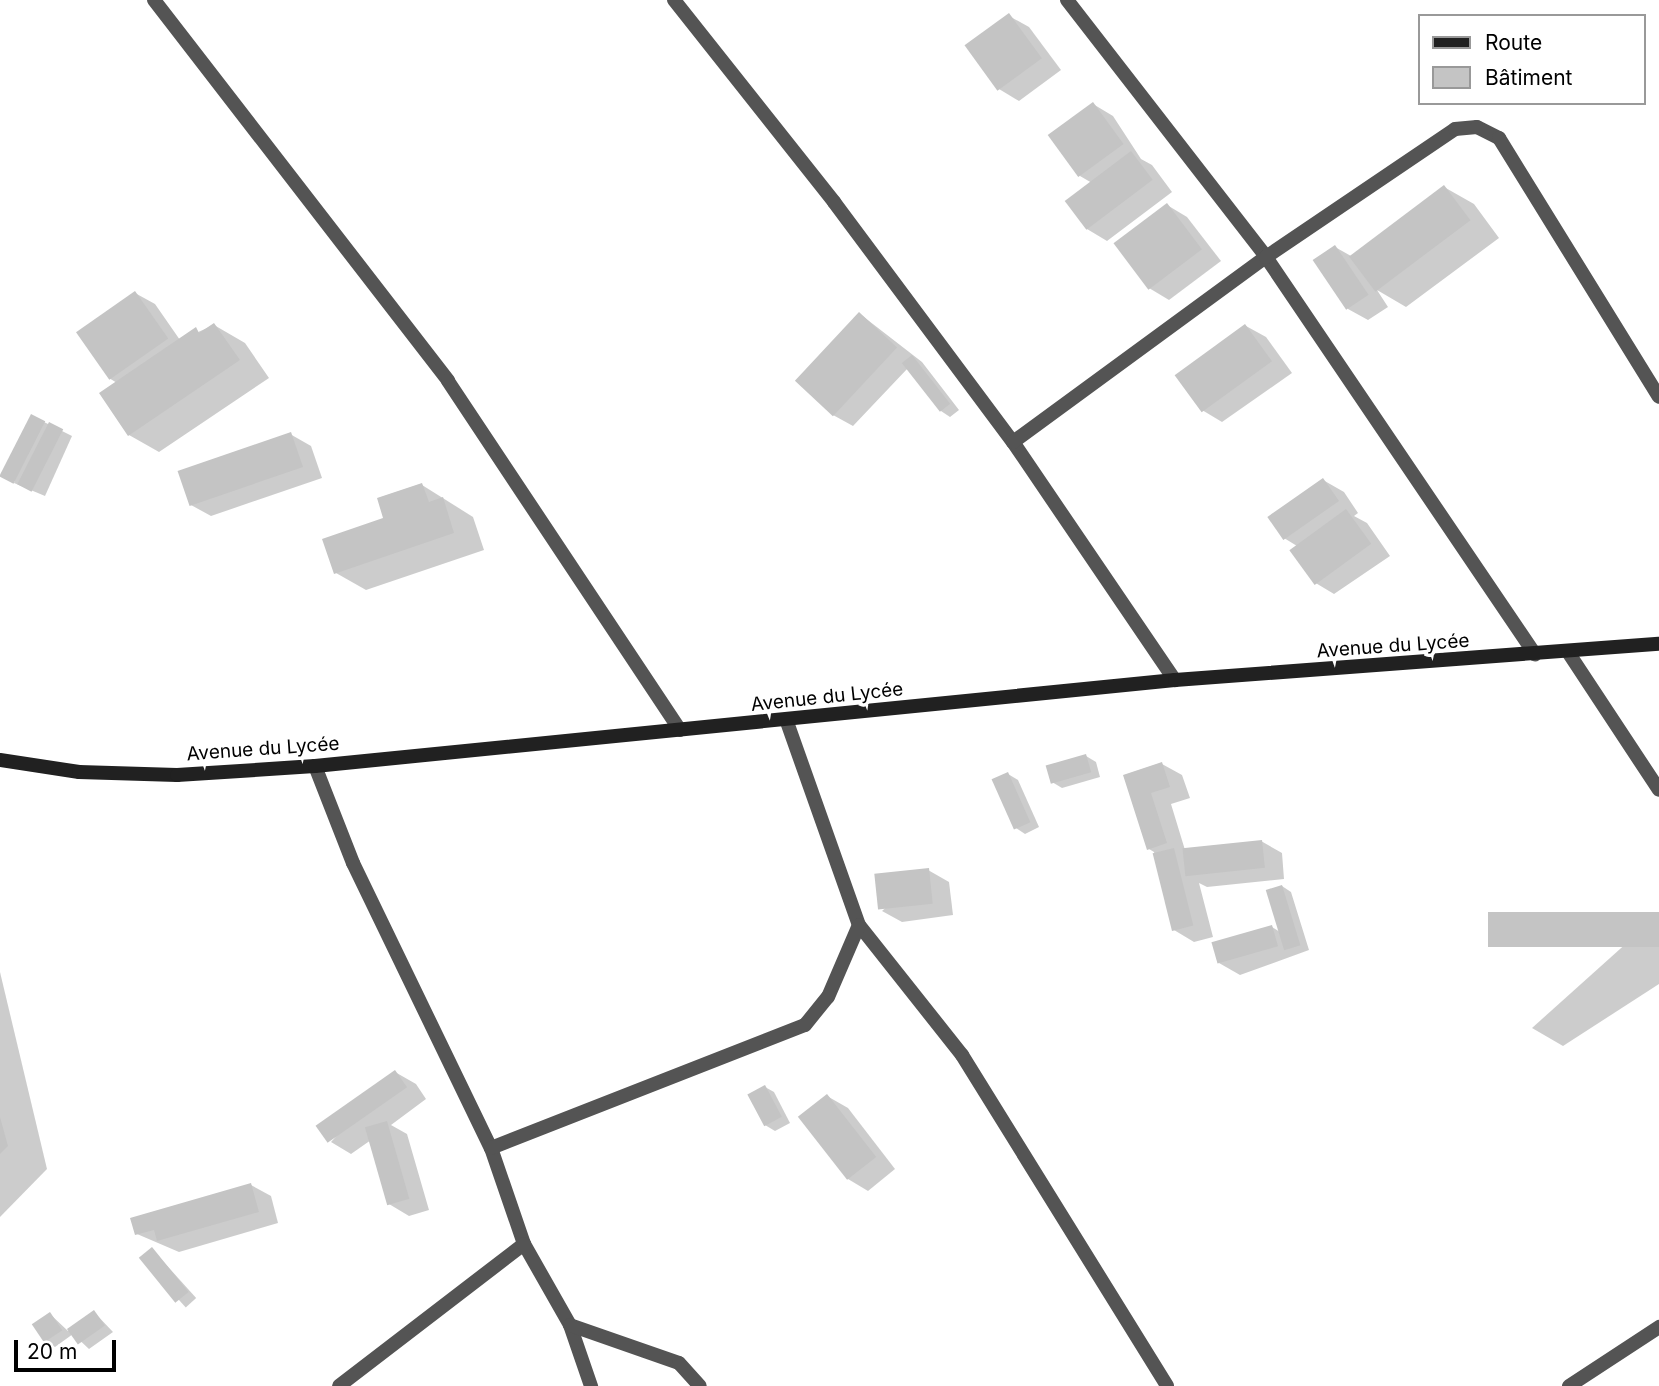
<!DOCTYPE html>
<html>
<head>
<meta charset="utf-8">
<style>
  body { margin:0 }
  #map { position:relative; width:1659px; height:1386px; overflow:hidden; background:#fff; font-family:Inter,sans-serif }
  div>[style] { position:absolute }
  .shadow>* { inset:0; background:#0003; transform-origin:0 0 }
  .building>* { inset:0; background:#c4c4c4; transform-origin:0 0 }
  .minor>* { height:14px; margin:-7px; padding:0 7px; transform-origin:7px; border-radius:7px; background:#545454 }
  .secondary>* { height:14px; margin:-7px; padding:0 7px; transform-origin:7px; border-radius:7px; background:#212121 }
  span { translate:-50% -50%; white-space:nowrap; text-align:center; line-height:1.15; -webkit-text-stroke:7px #fff; paint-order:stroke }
  .street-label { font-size:19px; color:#000 }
  .legend { position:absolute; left:1418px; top:14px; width:228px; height:91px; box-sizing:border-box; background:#fff; border:2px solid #999; margin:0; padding:9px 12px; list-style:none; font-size:21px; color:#000 }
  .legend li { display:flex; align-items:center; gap:14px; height:35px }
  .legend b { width:35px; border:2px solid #999 }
  .scale { position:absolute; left:14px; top:1340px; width:102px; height:32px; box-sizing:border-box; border:4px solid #000; border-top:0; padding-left:9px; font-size:21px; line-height:24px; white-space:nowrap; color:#000; -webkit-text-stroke:5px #fff; paint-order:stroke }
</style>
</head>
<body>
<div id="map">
  <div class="shadow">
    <div style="clip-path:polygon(1009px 16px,1029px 27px,1061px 70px,1019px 101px,999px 89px,967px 46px)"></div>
    <div style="clip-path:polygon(1093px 104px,1113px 116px,1141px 159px,1152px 165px,1172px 192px,1107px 241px,1087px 229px,1092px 183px,1080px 176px)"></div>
    <div style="clip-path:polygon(1444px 187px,1474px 204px,1499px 238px,1406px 307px,1377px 290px,1388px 307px,1368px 320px,1348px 309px,1335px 247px,1351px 256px)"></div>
    <div style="clip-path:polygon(1167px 205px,1187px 217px,1221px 261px,1169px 300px,1149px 288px)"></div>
    <div style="clip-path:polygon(135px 293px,155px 304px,180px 340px,214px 325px,245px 343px,269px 378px,159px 452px,129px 435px,117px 383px,109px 378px)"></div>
    <div style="clip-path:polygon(860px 314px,922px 362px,959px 410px,950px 417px,941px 411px,908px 368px,853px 426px,833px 415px)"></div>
    <div style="clip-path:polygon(1246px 326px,1266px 337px,1292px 373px,1222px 422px,1202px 410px)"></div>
    <div style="clip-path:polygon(32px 416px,72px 436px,45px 496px,14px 483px)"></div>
    <div style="clip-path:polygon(290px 434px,311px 446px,322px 478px,211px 516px,191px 505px)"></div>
    <div style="clip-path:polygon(1323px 480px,1344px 492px,1358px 513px,1354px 516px,1367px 523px,1390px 556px,1334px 594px,1314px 582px,1297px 546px,1284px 538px)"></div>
    <div style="clip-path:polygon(422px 485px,473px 517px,484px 550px,366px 590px,336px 573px)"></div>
    <div style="clip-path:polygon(1086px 756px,1096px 762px,1100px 777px,1062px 788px,1052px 782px)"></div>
    <div style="clip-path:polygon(1162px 764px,1182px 775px,1190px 798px,1171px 804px,1185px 850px,1261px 841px,1282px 853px,1284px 879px,1207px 887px,1199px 883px,1213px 937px,1194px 942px,1174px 930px,1154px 852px,1149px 849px,1126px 776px)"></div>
    <div style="clip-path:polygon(1008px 774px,1018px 780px,1039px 827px,1025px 834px,1016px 828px)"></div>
    <div style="clip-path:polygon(928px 870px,949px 882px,953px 915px,902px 922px,882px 911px)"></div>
    <div style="clip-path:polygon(1282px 886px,1291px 892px,1309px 950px,1240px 975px,1219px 963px,1272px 927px,1280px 932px)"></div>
    <div style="clip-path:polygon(1659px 914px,1659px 984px,1563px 1046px,1532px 1028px)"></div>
    <div style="clip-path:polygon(0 972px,47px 1169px,0 1217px)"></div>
    <div style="clip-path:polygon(395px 1072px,416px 1084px,426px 1099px,391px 1125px,407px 1134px,429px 1210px,409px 1216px,389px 1204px,371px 1140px,351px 1154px,331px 1142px)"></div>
    <div style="clip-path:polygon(765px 1087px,774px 1092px,790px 1123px,775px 1131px,765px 1125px)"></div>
    <div style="clip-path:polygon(827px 1096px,848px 1108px,895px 1169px,868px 1191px,848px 1179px)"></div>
    <div style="clip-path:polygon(251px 1185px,271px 1196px,278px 1223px,179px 1252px,137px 1234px)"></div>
    <div style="left:152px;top:1249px;width:66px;height:14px;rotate:48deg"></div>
    <div style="clip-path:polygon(94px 1312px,113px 1332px,89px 1349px,73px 1334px,55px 1347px,45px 1341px,50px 1314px,68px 1331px)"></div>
  </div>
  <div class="building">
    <div style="left:1009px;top:13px;width:56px;height:55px;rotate:54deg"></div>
    <div style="left:1093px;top:102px;width:52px;height:56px;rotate:54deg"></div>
    <div style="left:1131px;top:151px;width:36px;height:83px;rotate:53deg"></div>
    <div style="left:1444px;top:185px;width:44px;height:119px;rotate:53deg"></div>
    <div style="left:1167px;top:203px;width:58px;height:67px;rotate:53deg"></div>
    <div style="left:1335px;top:245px;width:60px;height:27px;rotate:56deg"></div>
    <div style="left:135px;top:291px;width:58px;height:72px;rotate:55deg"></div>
    <div style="left:859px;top:312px;width:52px;height:94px;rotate:43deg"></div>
    <div style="clip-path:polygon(214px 323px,240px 360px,128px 436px,99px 393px,196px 327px,199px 333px)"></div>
    <div style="left:1245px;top:324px;width:46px;height:87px;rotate:54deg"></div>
    <div style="left:912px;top:355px;width:62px;height:13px;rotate:52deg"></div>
    <div style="left:31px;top:414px;width:16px;height:70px;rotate:27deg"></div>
    <div style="left:49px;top:422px;width:16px;height:70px;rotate:27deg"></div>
    <div style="left:291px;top:432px;width:37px;height:120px;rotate:71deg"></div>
    <div style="left:1323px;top:478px;width:28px;height:68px;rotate:55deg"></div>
    <div style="clip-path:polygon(422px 483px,429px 502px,443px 497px,454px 533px,334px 574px,322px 539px,383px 518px,377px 498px)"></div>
    <div style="left:1346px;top:509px;width:43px;height:70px;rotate:54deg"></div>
    <div style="left:1086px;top:754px;width:19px;height:42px;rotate:74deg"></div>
    <div style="clip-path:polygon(1162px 762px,1170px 787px,1151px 793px,1167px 843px,1147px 850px,1123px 775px)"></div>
    <div style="left:1008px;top:772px;width:55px;height:18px;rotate:66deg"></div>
    <div style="left:1262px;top:840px;width:28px;height:80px;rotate:84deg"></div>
    <div style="left:1174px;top:848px;width:80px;height:22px;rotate:76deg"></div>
    <div style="left:929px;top:868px;width:36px;height:55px;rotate:84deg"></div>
    <div style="left:1282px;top:885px;width:63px;height:17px;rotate:73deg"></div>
    <div style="left:1659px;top:912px;width:35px;height:171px;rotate:90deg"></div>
    <div style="left:1272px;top:925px;width:22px;height:63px;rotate:74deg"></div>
    <div style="left:395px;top:1070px;width:21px;height:97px;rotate:55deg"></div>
    <div style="left:765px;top:1085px;width:36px;height:20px;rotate:62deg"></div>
    <div style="left:827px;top:1094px;width:80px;height:37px;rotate:52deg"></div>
    <div style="clip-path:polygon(0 1117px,8px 1146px,0 1154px)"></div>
    <div style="left:387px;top:1121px;width:81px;height:23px;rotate:74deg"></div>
    <div style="clip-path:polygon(251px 1183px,259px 1212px,157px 1241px,154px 1230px,135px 1235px,130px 1218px)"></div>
    <div style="left:152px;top:1247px;width:58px;height:17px;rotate:51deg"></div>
    <div style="left:94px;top:1310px;width:19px;height:33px;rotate:55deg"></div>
    <div style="left:50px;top:1312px;width:22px;height:22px;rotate:56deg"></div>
  </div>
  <div class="minor">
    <div style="left:154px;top:0;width:481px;rotate:52.3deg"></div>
    <div style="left:448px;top:381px;width:419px;rotate:56.4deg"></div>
    <div style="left:674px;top:0;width:258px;rotate:51.6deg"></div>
    <div style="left:834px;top:202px;width:299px;rotate:53.3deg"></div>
    <div style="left:1013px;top:442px;width:288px;rotate:55.8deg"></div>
    <div style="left:1067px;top:0;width:325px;rotate:52.2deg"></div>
    <div style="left:1266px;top:257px;width:480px;rotate:55.9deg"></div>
    <div style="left:1013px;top:442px;width:313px;rotate:-36.2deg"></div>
    <div style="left:1266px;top:257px;width:228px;rotate:-34.1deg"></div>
    <div style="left:1455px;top:129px;width:22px;rotate:-5deg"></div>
    <div style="left:1477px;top:127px;width:25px;rotate:27deg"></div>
    <div style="left:1499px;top:138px;width:304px;rotate:58.3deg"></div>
    <div style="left:1568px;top:652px;width:165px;rotate:56.6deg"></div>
    <div style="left:787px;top:722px;width:215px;rotate:70.5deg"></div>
    <div style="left:859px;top:925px;width:166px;rotate:51.6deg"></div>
    <div style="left:962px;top:1055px;width:389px;rotate:58.2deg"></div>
    <div style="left:315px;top:766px;width:104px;rotate:68.6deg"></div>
    <div style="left:353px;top:863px;width:317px;rotate:64.2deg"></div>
    <div style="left:491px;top:1148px;width:102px;rotate:71deg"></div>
    <div style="left:524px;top:1244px;width:233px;rotate:142.5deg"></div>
    <div style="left:491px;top:1148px;width:337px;rotate:-21.4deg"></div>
    <div style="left:805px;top:1025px;width:36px;rotate:-51deg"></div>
    <div style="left:828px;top:997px;width:78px;rotate:-66.7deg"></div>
    <div style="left:524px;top:1244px;width:93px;rotate:60.4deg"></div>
    <div style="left:570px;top:1325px;width:65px;rotate:71deg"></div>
    <div style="left:570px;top:1325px;width:115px;rotate:19.2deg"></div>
    <div style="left:679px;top:1363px;width:31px;rotate:48deg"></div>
    <div style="left:1569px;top:1386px;width:108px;rotate:-33.2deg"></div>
  </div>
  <div class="secondary">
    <div style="left:0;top:760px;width:80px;rotate:8.6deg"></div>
    <div style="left:79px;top:772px;width:98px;rotate:1.8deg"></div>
    <div style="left:177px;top:775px;width:138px;rotate:-3.7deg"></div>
    <div style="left:315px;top:766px;width:864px;rotate:-5.71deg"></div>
    <div style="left:1175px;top:680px;width:485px;rotate:-4.3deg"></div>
  </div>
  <div class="street-label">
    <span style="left:1393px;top:646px;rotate:-4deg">Avenue du Lycée</span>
    <span style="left:827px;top:697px;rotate:-6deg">Avenue du Lycée</span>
    <span style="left:263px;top:749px;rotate:-4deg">Avenue du Lycée</span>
  </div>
  <ul class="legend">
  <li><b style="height:9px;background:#212121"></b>Route</li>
  <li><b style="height:19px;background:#c4c4c4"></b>Bâtiment</li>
  </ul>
  <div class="scale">20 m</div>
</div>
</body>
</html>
